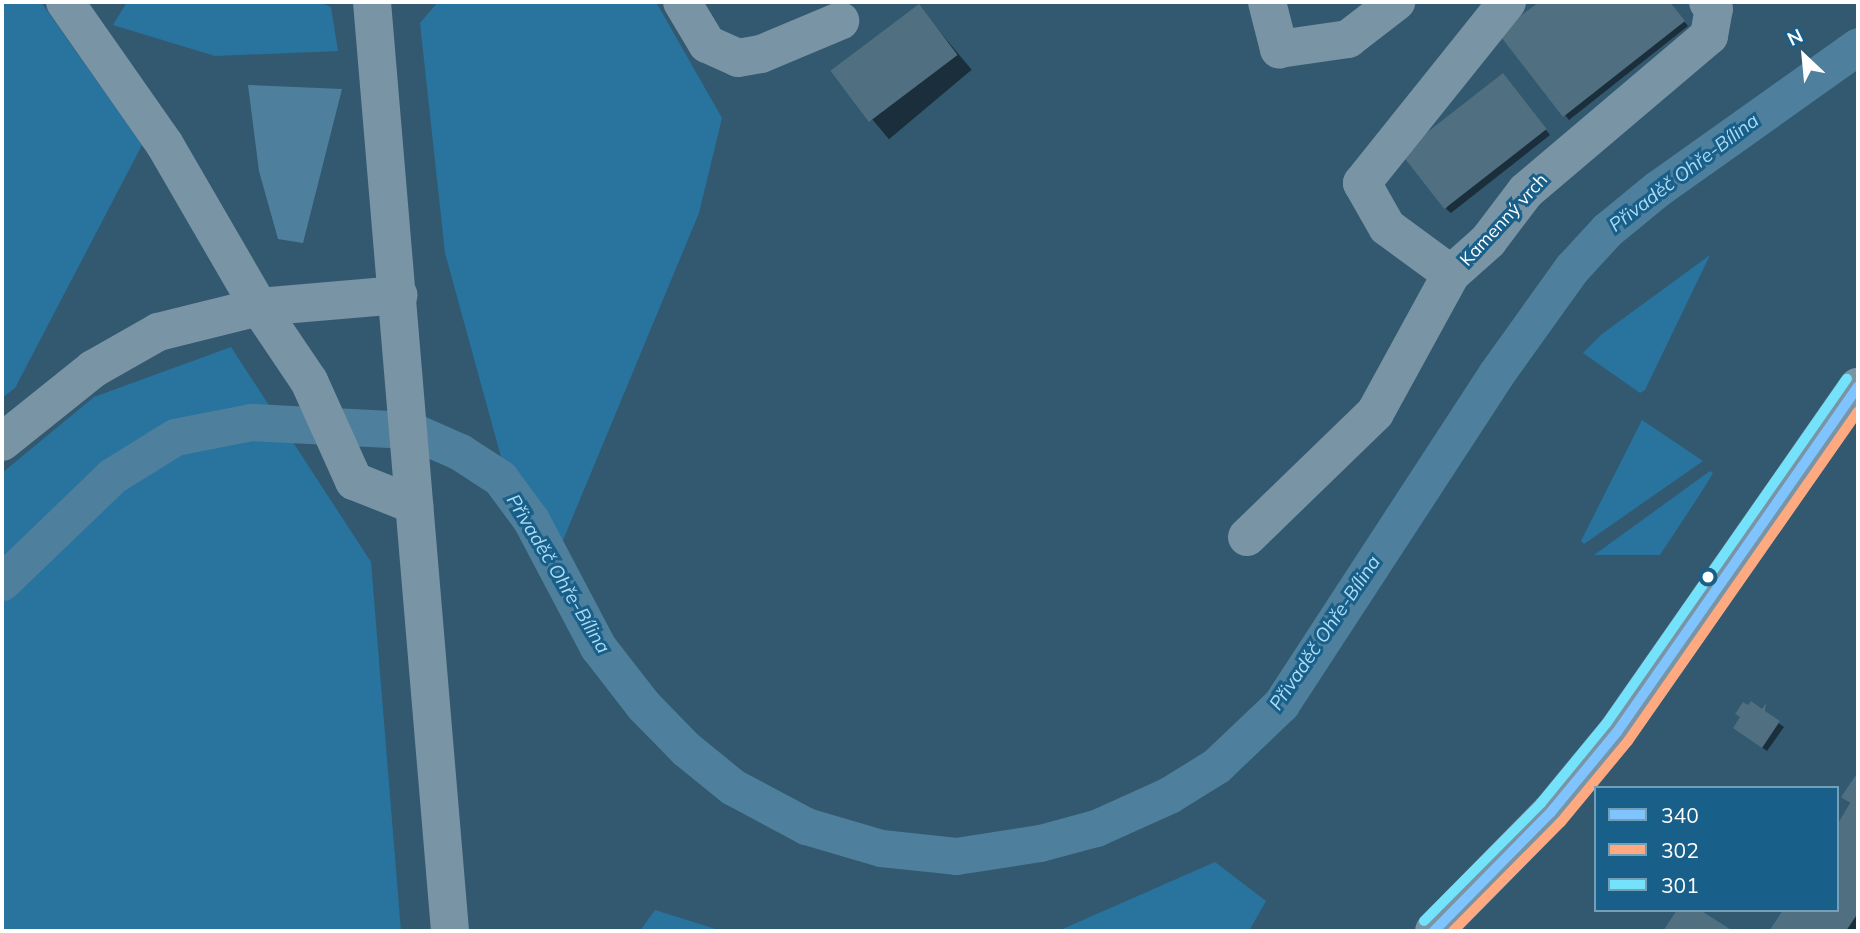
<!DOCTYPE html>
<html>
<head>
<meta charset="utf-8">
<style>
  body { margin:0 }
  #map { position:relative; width:1860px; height:933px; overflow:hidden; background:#32596f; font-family:Mulish,sans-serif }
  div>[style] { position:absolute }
  .green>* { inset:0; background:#28749f }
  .water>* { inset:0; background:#4e809d }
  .shadow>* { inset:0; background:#0007; transform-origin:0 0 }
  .canal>* { height:37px; margin:-18.5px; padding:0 18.5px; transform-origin:18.5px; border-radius:18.5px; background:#4e809d }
  .building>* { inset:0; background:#506f81; transform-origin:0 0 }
  .minor>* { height:38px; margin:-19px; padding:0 19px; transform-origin:19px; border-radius:19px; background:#7994a5 }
  .bus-1>* { height:10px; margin:-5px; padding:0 5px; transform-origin:5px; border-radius:5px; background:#80c4ff }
  .bus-2>* { height:10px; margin:-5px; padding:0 5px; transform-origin:5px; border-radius:5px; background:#ffa980 }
  .bus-3>* { height:10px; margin:-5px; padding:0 5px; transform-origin:5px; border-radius:5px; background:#73e2fa }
  .dots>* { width:19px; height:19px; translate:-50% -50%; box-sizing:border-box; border:4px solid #185f89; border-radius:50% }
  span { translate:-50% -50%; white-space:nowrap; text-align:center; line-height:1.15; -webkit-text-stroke:6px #185f89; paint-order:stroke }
  .street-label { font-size:18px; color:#fff }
  .water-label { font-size:19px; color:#acdbf5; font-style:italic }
  .frame { position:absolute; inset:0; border:4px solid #fff; pointer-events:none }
  .legend { position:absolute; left:1594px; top:786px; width:245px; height:126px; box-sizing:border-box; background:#185f89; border:2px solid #749fb8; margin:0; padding:9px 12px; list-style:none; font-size:21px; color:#fff }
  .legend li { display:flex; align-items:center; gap:14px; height:35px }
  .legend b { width:35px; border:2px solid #749fb8 }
  .north { position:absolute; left:1769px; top:21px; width:70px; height:70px; -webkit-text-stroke:5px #185f89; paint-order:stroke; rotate:334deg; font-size:19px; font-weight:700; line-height:28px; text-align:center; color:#fff }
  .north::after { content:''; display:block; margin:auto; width:24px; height:32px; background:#fff; clip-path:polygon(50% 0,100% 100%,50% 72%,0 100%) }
</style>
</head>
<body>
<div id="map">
  <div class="green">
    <div style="clip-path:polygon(2px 2px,41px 2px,142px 145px,15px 388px,2px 398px)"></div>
    <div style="clip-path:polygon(127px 2px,319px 2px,331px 7px,338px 51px,215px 56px,113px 25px)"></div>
    <div style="clip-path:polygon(438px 2px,656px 2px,722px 118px,699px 213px,556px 557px,537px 515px,506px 475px,445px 253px,420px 23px)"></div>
    <div style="clip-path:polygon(1710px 255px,1645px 390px,1640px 393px,1583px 353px,1602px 334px)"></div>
    <div style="clip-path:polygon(231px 347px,371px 562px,401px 931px,2px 931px,2px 473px,94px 397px)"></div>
    <div style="clip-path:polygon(1642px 420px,1703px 461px,1584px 544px,1581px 541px)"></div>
    <div style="clip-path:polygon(1710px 471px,1713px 473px,1706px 485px,1660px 555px,1594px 555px)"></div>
    <div style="clip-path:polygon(1215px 862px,1266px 901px,1249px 931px,1058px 931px)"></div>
    <div style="clip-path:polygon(655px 910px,722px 931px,640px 931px)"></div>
  </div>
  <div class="water">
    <div style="clip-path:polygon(248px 85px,342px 89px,303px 243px,278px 239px,259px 171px)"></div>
  </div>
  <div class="shadow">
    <div style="clip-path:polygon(1541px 2px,1669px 2px,1688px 26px,1569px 120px,1501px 34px)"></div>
    <div style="left:919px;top:7px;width:82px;height:108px;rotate:50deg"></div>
    <div style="clip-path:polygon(1507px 80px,1550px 135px,1451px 213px,1446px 209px)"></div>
    <div style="clip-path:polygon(1751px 703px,1784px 727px,1767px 751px,1740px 732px)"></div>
    <div style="clip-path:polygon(1858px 774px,1858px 931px,1771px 931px,1784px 910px,1837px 910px,1851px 805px,1844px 797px)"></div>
  </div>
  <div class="canal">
    <div style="left:2px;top:582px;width:153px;rotate:-43.9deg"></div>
    <div style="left:112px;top:476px;width:74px;rotate:-31.8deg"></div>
    <div style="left:175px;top:437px;width:77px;rotate:-11.2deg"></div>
    <div style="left:251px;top:422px;width:159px;rotate:2.9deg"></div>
    <div style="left:410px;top:430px;width:55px;rotate:23.7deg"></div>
    <div style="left:460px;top:452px;width:48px;rotate:33deg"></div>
    <div style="left:500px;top:478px;width:52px;rotate:53.6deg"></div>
    <div style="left:531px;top:520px;width:144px;rotate:62.2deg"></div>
    <div style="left:598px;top:647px;width:73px;rotate:52.2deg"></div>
    <div style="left:643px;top:705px;width:62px;rotate:45.7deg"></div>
    <div style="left:686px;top:749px;width:60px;rotate:39deg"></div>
    <div style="left:733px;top:787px;width:83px;rotate:28.1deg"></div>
    <div style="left:806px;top:826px;width:78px;rotate:16.3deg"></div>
    <div style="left:881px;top:848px;width:75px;rotate:6.1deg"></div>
    <div style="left:956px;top:856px;width:85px;rotate:-8.8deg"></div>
    <div style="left:1040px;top:843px;width:58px;rotate:-15deg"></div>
    <div style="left:1096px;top:828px;width:80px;rotate:-24.3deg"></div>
    <div style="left:1169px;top:795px;width:55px;rotate:-31.7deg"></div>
    <div style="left:1216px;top:766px;width:90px;rotate:-43.6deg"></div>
    <div style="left:1281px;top:704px;width:394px;rotate:-56.9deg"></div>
    <div style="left:1496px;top:374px;width:130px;rotate:-54.4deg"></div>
    <div style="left:1572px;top:268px;width:52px;rotate:-47.4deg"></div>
    <div style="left:1607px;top:230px;width:65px;rotate:-39.4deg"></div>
    <div style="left:1657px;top:189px;width:247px;rotate:-35.4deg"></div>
  </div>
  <div class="building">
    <div style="clip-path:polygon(1539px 2px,1670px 2px,1685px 21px,1563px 117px,1498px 33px)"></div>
    <div style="left:919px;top:4px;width:64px;height:111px;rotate:53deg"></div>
    <div style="left:1503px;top:73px;width:71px;height:130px;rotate:52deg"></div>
    <div style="clip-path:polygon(1751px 701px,1762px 709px,1766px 703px,1765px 711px,1780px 721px,1762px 748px,1733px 728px,1740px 717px,1735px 714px,1743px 702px,1748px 705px)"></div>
    <div style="clip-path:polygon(1858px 772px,1858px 913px,1846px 931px,1769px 931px,1783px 910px,1837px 910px,1837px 825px,1850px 803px,1841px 797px)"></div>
    <div style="clip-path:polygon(1677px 910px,1700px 910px,1733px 931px,1663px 931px)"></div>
  </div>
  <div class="minor">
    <div style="left:65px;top:2px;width:174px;rotate:55deg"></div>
    <div style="left:165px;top:145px;width:187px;rotate:59.9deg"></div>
    <div style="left:259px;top:307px;width:89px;rotate:56deg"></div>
    <div style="left:309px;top:381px;width:110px;rotate:65.8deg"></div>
    <div style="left:354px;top:481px;width:65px;rotate:21.8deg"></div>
    <div style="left:372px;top:2px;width:932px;rotate:85.2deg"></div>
    <div style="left:682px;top:2px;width:49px;rotate:59.2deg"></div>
    <div style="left:707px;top:44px;width:34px;rotate:24deg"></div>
    <div style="left:738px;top:58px;width:23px;rotate:-10deg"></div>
    <div style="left:761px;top:54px;width:86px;rotate:-22.7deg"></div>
    <div style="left:1267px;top:2px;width:49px;rotate:75.7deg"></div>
    <div style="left:1279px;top:49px;width:70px;rotate:-8.2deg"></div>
    <div style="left:1348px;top:39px;width:61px;rotate:-37.6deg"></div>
    <div style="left:1507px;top:2px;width:232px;rotate:128.7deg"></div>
    <div style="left:1362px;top:183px;width:51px;rotate:60.4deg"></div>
    <div style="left:1387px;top:227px;width:79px;rotate:36.3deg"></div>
    <div style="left:1451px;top:274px;width:50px;rotate:-41.7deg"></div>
    <div style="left:1488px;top:241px;width:63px;rotate:-52.8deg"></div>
    <div style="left:1526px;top:191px;width:240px;rotate:-40.3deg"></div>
    <div style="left:1709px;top:36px;width:27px;rotate:-80deg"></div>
    <div style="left:1714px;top:9px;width:9px;rotate:-131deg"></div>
    <div style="left:2px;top:442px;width:117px;rotate:-38.7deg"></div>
    <div style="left:93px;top:369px;width:75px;rotate:-29.6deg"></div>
    <div style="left:158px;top:332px;width:104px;rotate:-13.9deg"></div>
    <div style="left:259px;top:307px;width:140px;rotate:-4.9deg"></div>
    <div style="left:1247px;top:537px;width:178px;rotate:-44.1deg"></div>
    <div style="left:1375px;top:413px;width:158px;rotate:-61.3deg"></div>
    <div style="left:1434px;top:931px;width:167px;rotate:-45.5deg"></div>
    <div style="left:1551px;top:812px;width:104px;rotate:-50.5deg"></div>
    <div style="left:1617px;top:732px;width:421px;rotate:-55.1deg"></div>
  </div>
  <div class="bus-1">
    <div style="left:1434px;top:931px;width:167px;rotate:-45.5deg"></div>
    <div style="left:1551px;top:812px;width:104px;rotate:-50.5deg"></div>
    <div style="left:1617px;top:732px;width:421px;rotate:-55.1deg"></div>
  </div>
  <div class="bus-2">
    <div style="left:1453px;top:931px;width:153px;rotate:-45.3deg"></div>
    <div style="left:1561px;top:822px;width:105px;rotate:-50.4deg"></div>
    <div style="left:1628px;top:741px;width:402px;rotate:-55.1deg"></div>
  </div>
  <div class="bus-3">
    <div style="left:1424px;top:921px;width:166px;rotate:-45.2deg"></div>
    <div style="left:1541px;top:803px;width:102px;rotate:-50.6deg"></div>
    <div style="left:1606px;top:724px;width:421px;rotate:-55.1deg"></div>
  </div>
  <div class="dots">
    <div style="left:1708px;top:577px;background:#fff"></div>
  </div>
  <div class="street-label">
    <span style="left:1504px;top:220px;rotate:-47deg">Kamenný vrch</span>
  </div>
  <div class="water-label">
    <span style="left:1684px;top:173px;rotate:-37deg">Přivaděč Ohře-Bílina</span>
    <span style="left:558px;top:574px;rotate:59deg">Přivaděč Ohře-Bílina</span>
    <span style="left:1325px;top:633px;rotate:-56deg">Přivaděč Ohře-Bílina</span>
  </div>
  <div class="frame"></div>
  <ul class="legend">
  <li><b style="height:9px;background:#80c4ff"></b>340</li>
  <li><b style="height:9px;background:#ffa980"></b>302</li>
  <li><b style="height:9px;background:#73e2fa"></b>301</li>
  </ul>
  <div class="north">N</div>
</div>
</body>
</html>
